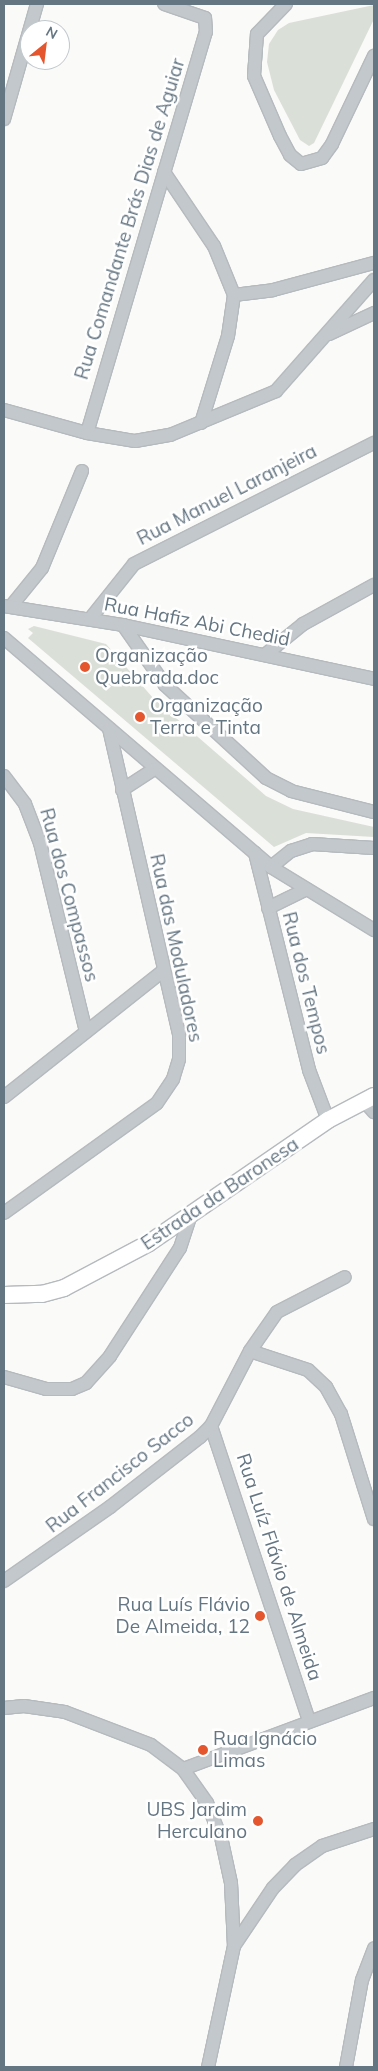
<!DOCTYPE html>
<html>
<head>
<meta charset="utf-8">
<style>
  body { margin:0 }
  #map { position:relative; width:378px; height:2071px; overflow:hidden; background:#fafaf8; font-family:Mulish,sans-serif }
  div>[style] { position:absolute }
  .green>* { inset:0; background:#dadfd7 }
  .roads { filter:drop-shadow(1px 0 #b5babe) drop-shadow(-1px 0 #b5babe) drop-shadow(0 1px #b5babe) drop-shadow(0 -1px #b5babe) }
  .minor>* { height:12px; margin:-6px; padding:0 6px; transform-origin:6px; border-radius:6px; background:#c3c8cc }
  .major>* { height:16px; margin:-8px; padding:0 8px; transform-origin:8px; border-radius:8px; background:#fff }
  .dots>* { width:14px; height:14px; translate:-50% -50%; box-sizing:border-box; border:2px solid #fff; border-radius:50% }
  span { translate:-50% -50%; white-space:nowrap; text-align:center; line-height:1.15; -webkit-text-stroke:5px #fff; paint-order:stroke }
  .street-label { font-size:19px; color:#657683 }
  .poi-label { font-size:19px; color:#657683 }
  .left { translate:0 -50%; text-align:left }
  .right { translate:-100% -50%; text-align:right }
  .frame { position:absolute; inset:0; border:5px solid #657683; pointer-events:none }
  .north { position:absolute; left:20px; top:20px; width:50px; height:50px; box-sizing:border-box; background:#fff; border:1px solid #c1c8cd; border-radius:50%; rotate:29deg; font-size:14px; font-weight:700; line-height:20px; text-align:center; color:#657683 }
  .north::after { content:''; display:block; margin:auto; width:18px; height:22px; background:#e4572e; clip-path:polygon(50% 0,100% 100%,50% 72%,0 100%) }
</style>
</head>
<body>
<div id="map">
  <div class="green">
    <div style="clip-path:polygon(374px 5px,374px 19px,314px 143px,309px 146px,300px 140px,274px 90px,267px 62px,269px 44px,278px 30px,289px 23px)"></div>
    <div style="clip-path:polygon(34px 626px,106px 644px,153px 698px,266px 796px,293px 809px,374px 827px,374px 837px,306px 833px,274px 847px,28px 638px,33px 633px,28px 629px)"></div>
  </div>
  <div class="roads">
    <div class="minor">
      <div style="left:286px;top:4px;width:42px;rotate:134deg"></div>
      <div style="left:257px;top:34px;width:42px;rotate:94.1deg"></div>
      <div style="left:254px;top:76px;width:65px;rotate:66.6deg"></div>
      <div style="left:280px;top:136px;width:21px;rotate:62deg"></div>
      <div style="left:290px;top:155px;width:14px;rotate:39deg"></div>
      <div style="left:301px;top:164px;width:22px;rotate:-16deg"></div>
      <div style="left:322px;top:158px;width:17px;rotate:-54deg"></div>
      <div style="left:332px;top:144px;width:98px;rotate:-64.5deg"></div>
      <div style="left:4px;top:119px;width:120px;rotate:-74deg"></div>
      <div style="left:164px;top:172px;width:89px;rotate:56deg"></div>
      <div style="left:214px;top:246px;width:53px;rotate:67.8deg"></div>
      <div style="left:234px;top:295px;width:41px;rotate:98.3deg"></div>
      <div style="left:228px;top:336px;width:91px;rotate:107.2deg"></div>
      <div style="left:234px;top:295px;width:39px;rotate:-7deg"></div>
      <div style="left:273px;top:290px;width:105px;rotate:-15deg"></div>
      <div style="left:329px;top:334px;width:50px;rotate:-25deg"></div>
      <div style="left:4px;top:410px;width:86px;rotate:15.5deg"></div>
      <div style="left:87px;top:433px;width:49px;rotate:9.5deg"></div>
      <div style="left:135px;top:441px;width:36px;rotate:-10deg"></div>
      <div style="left:170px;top:435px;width:115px;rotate:-22.5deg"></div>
      <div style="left:276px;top:391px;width:148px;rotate:-48.6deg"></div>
      <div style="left:87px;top:433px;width:418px;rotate:-73.5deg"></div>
      <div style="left:206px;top:32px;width:14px;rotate:-94deg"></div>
      <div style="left:205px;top:18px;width:43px;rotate:-161.1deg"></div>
      <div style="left:12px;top:605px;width:48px;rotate:-51deg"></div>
      <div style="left:42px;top:568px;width:105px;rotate:-67.6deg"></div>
      <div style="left:4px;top:606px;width:121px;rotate:9.1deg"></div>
      <div style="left:123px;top:625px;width:257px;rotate:12.1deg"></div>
      <div style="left:90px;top:619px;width:70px;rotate:-51.3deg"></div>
      <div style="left:134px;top:564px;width:269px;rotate:-26.8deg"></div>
      <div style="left:123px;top:625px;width:73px;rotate:55deg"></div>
      <div style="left:165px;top:685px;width:137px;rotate:42.6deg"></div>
      <div style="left:266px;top:778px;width:28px;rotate:27deg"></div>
      <div style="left:291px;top:791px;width:86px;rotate:14.2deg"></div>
      <div style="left:4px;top:638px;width:352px;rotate:40.6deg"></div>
      <div style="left:271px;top:867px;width:121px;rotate:31.5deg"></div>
      <div style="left:266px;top:654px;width:48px;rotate:-39deg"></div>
      <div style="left:303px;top:624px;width:81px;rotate:-28.8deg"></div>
      <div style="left:4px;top:776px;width:35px;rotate:53deg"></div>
      <div style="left:25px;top:804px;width:42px;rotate:69deg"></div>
      <div style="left:40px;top:843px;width:194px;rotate:76.3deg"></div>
      <div style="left:122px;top:790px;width:38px;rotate:-33deg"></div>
      <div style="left:255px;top:853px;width:224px;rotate:76deg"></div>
      <div style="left:309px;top:1070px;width:53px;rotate:69.2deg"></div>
      <div style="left:271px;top:867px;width:26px;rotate:-39deg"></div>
      <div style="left:291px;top:851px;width:22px;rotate:-18deg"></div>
      <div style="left:312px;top:844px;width:62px;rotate:3.7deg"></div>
      <div style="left:268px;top:908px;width:43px;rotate:-26deg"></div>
      <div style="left:4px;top:1097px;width:203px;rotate:-38.4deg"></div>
      <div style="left:364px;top:1101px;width:15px;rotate:48deg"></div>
      <div style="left:4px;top:1213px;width:188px;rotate:-35.7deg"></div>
      <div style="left:157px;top:1103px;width:29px;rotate:-56deg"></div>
      <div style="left:173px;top:1079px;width:21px;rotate:-73deg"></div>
      <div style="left:179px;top:1059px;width:25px;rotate:-90deg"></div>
      <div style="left:179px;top:1034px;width:313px;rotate:-102.9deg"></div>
      <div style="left:250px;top:1351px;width:61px;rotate:18.1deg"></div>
      <div style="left:308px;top:1370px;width:25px;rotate:43deg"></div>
      <div style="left:326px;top:1387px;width:31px;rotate:61deg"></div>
      <div style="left:341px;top:1414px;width:110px;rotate:72.6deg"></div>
      <div style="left:4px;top:1377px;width:44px;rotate:15.9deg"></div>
      <div style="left:46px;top:1389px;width:26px"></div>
      <div style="left:72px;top:1389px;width:15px;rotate:-23deg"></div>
      <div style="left:86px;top:1383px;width:36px;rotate:-48deg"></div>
      <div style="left:110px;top:1356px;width:129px;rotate:-57.1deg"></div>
      <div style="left:180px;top:1248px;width:32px;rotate:-72deg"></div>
      <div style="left:211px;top:1426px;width:310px;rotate:71.6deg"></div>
      <div style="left:4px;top:1581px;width:129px;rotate:-34.9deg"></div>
      <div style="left:110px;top:1507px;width:114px;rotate:-37.9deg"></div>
      <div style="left:200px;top:1437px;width:16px;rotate:-45deg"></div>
      <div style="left:211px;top:1426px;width:85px;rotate:-62.5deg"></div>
      <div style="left:250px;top:1351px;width:47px;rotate:-55.3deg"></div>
      <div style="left:277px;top:1312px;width:76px;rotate:-27.2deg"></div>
      <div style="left:4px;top:1708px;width:20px;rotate:-6deg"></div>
      <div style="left:24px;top:1706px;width:41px;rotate:8.3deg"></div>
      <div style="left:65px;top:1712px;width:92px;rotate:21deg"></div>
      <div style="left:151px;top:1745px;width:40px;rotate:37deg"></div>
      <div style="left:183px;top:1769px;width:42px;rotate:54.8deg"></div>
      <div style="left:207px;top:1803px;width:37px;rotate:68deg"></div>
      <div style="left:221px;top:1837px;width:47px;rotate:77.7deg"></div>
      <div style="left:231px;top:1883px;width:63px;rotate:87.3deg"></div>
      <div style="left:234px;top:1946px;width:124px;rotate:102.1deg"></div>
      <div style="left:183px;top:1769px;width:204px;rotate:-20.4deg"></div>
      <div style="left:234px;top:1946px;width:70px;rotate:-56.1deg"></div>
      <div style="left:273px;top:1888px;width:32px;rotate:-46deg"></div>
      <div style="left:295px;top:1865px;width:33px;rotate:-35deg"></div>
      <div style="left:322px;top:1846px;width:55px;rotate:-18.1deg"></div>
      <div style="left:346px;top:2067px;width:88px;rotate:-79.6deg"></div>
      <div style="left:362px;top:1980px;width:34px;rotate:-69deg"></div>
    </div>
    <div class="major">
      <div style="left:4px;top:1295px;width:38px;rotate:-2deg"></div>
      <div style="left:42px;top:1294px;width:23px;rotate:-15deg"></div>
      <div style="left:64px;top:1288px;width:96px;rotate:-27.9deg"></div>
      <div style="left:149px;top:1243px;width:217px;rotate:-34.5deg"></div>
      <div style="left:328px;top:1120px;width:52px;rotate:-27.6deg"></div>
    </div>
  </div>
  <div class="dots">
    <div style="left:85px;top:667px;background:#e4572e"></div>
    <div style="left:140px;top:717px;background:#e4572e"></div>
    <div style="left:260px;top:1616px;background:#e4572e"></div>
    <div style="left:203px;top:1750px;background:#e4572e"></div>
    <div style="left:258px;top:1821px;background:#e4572e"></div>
  </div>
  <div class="street-label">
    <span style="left:130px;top:219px;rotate:-73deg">Rua Comandante Brás Dias de Aguiar</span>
    <span style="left:227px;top:495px;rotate:-27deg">Rua Manuel Laranjeira</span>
    <span style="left:197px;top:622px;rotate:11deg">Rua Hafiz Abi Chedid</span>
    <span style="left:69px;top:895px;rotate:75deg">Rua dos Compassos</span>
    <span style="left:176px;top:948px;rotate:78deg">Rua das Moduladores</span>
    <span style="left:306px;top:983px;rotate:76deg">Rua dos Tempos</span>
    <span style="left:220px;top:1194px;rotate:-34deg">Estrada da Baronesa</span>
    <span style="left:120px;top:1473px;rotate:-38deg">Rua Francisco Sacco</span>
    <span style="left:279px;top:1567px;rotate:72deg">Rua Luíz Flávio de Almeida</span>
  </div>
  <div class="poi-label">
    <span class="left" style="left:95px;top:667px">Organização<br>Quebrada.doc</span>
    <span class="left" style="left:150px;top:717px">Organização<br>Terra e Tinta</span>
    <span class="right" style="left:250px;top:1616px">Rua Luís Flávio<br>De Almeida, 12</span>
    <span class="left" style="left:213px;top:1750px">Rua Ignácio<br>Limas</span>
    <span class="right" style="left:247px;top:1821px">UBS Jardim<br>Herculano</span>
  </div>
  <div class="frame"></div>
  <div class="north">N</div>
</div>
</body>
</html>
